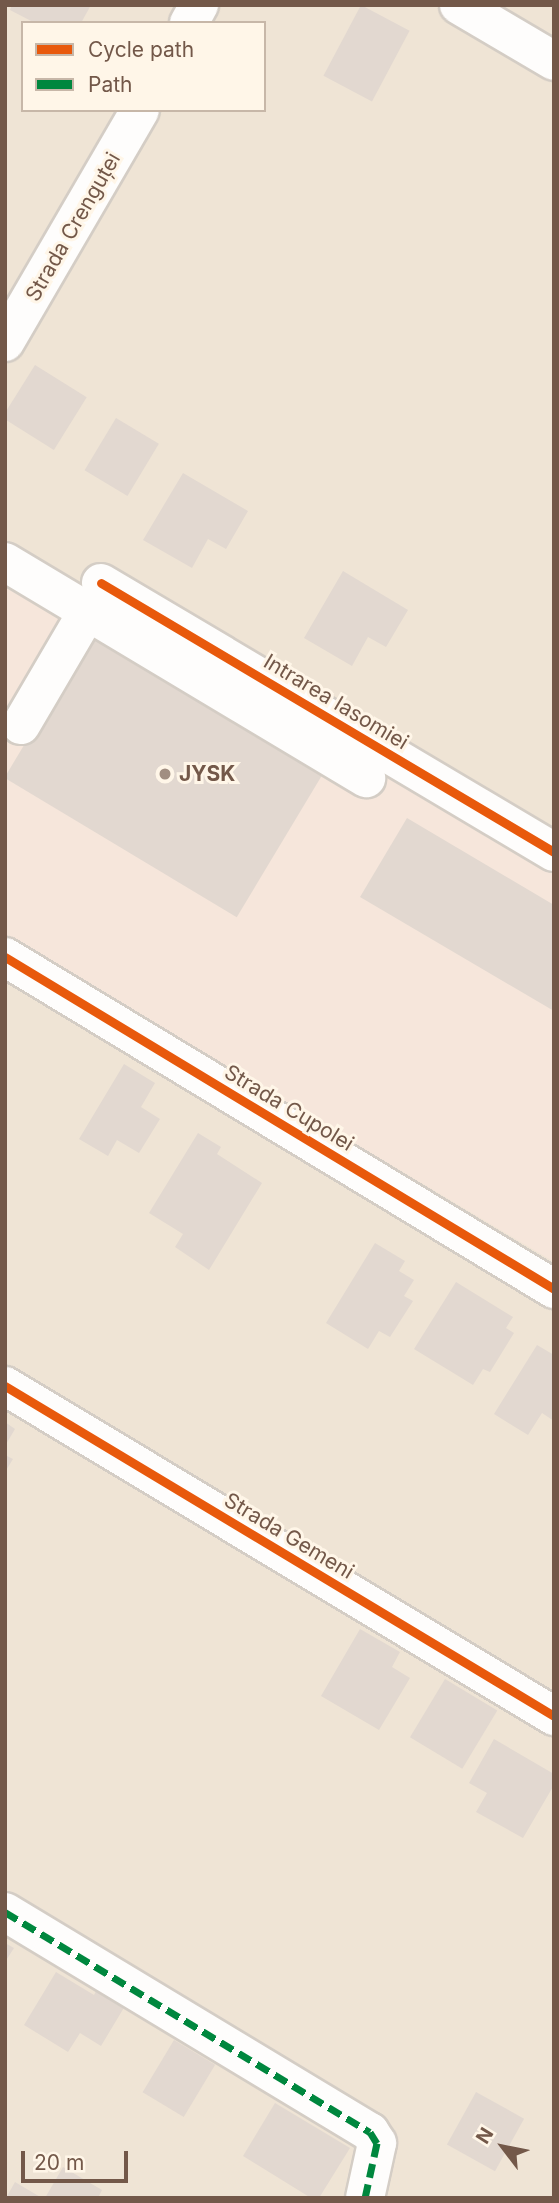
<!DOCTYPE html>
<html>
<head>
<meta charset="utf-8">
<style>
  body { margin:0 }
  #map { position:relative; width:559px; height:2203px; overflow:hidden; background:#f6f1e8; font-family:Inter,sans-serif }
  div>[style] { position:absolute }
  .residential>* { inset:0; background:#efe4d5 }
  .commercial>* { inset:0; background:#f6e6db }
  .building>* { inset:0; background:#e2d8d0; transform-origin:0 0 }
  .roads { filter:drop-shadow(2px 0 #d4cdc5) drop-shadow(-2px 0 #d4cdc5) drop-shadow(0 2px #d4cdc5) drop-shadow(0 -2px #d4cdc5) }
  .minor>* { height:38px; margin:-19px; padding:0 19px; transform-origin:19px; border-radius:19px; background:#fefdfc }
  .quiet>* { height:7px; margin-top:-3.5px; transform-origin:0; background:repeating-linear-gradient(90deg,#00873e 0 14px,transparent 0 21px) }
  .cycleway>* { height:9px; margin:-4.5px; padding:0 4.5px; transform-origin:4.5px; border-radius:4.5px; background:#e8590c }
  .dots>* { width:19px; height:19px; translate:-50% -50%; box-sizing:border-box; border:4px solid #fff6e8; border-radius:50% }
  span { translate:-50% -50%; white-space:nowrap; text-align:center; line-height:1.15; -webkit-text-stroke:6px #fff6e8; paint-order:stroke }
  .street-label { font-size:21px; color:#735849 }
  .poi-label { font-size:21px; color:#735849; font-weight:700 }
  .left { translate:0 -50%; text-align:left }
  .frame { position:absolute; inset:0; border:7px solid #735849; pointer-events:none }
  .legend { position:absolute; left:21px; top:21px; width:245px; height:91px; box-sizing:border-box; background:#fff6e8; border:2px solid #c7b7a8; margin:0; padding:9px 12px; list-style:none; font-size:21px; color:#735849 }
  .legend li { display:flex; align-items:center; gap:14px; height:35px }
  .legend b { width:35px; border:2px solid #c7b7a8 }
  .north { position:absolute; left:468px; top:2112px; width:70px; height:70px; -webkit-text-stroke:5px #fff6e8; paint-order:stroke; rotate:302deg; font-size:19px; font-weight:700; line-height:28px; text-align:center; color:#735849 }
  .north::after { content:''; display:block; margin:auto; width:24px; height:32px; background:#735849; clip-path:polygon(50% 0,100% 100%,50% 72%,0 100%) }
  .scale { position:absolute; left:21px; top:2151px; width:107px; height:32px; box-sizing:border-box; border:4px solid #735849; border-top:0; padding-left:9px; font-size:21px; line-height:24px; white-space:nowrap; color:#735849; -webkit-text-stroke:5px #fff6e8; paint-order:stroke }
</style>
</head>
<body>
<div id="map">
  <div class="residential">
    <div style="clip-path:polygon(evenodd,5px 5px,554px 5px,554px 2198px,5px 2198px,5px 5px,23px 23px,264px 23px,264px 110px,23px 110px,23px 23px)"></div>
  </div>
  <div class="commercial">
    <div style="clip-path:polygon(5px 544px,554px 871px,554px 1262px,5px 935px)"></div>
  </div>
  <div class="building">
    <div style="clip-path:polygon(12px 5px,91px 5px,81px 23px,35px 23px,10px 10px)"></div>
    <div style="left:361px;top:5px;width:55px;height:80px;rotate:28deg"></div>
    <div style="left:35px;top:365px;width:61px;height:62px;rotate:32deg"></div>
    <div style="left:116px;top:418px;width:50px;height:61px;rotate:31deg"></div>
    <div style="clip-path:polygon(183px 473px,248px 511px,226px 549px,208px 539px,192px 568px,143px 540px)"></div>
    <div style="clip-path:polygon(343px 571px,408px 610px,386px 647px,368px 637px,352px 666px,304px 638px)"></div>
    <div style="left:92px;top:632px;width:271px;height:170px;rotate:31deg"></div>
    <div style="clip-path:polygon(407px 818px,554px 905px,554px 1011px,360px 897px)"></div>
    <div style="clip-path:polygon(124px 1064px,155px 1083px,141px 1107px,160px 1119px,139px 1153px,117px 1140px,108px 1156px,79px 1139px)"></div>
    <div style="clip-path:polygon(198px 1133px,221px 1147px,217px 1154px,262px 1183px,209px 1270px,175px 1247px,183px 1234px,149px 1213px)"></div>
    <div style="clip-path:polygon(375px 1243px,405px 1261px,399px 1271px,414px 1280px,404px 1296px,413px 1301px,390px 1337px,379px 1331px,368px 1349px,326px 1323px)"></div>
    <div style="clip-path:polygon(456px 1282px,513px 1317px,506px 1328px,514px 1333px,490px 1372px,483px 1369px,473px 1385px,414px 1349px)"></div>
    <div style="clip-path:polygon(537px 1345px,554px 1355px,554px 1421px,542px 1413px,528px 1435px,494px 1414px)"></div>
    <div style="clip-path:polygon(5px 1422px,15px 1429px,5px 1446px)"></div>
    <div style="clip-path:polygon(5px 1455px,13px 1459px,5px 1472px)"></div>
    <div style="clip-path:polygon(360px 1629px,400px 1652px,392px 1667px,410px 1678px,379px 1730px,321px 1696px)"></div>
    <div style="left:445px;top:1679px;width:61px;height:68px;rotate:31deg"></div>
    <div style="clip-path:polygon(494px 1739px,554px 1774px,554px 1785px,523px 1838px,476px 1812px,487px 1793px,469px 1783px)"></div>
    <div style="clip-path:polygon(5px 1943px,14px 1948px,5px 1962px)"></div>
    <div style="clip-path:polygon(56px 1972px,94px 1995px,97px 1989px,125px 2006px,101px 2046px,80px 2033px,68px 2052px,24px 2025px)"></div>
    <div style="left:174px;top:2040px;width:48px;height:61px;rotate:31deg"></div>
    <div style="left:476px;top:2092px;width:55px;height:60px;rotate:29deg"></div>
    <div style="clip-path:polygon(275px 2103px,350px 2148px,319px 2198px,311px 2198px,243px 2156px)"></div>
    <div style="clip-path:polygon(63px 2167px,102px 2190px,98px 2198px,45px 2198px)"></div>
    <div style="clip-path:polygon(15px 2182px,42px 2198px,6px 2198px)"></div>
  </div>
  <div class="roads">
    <div class="minor">
      <div style="left:459px;top:5px;width:110px;rotate:30.5deg"></div>
      <div style="left:189px;top:23px;width:21px;rotate:-61deg"></div>
      <div style="left:5px;top:342px;width:268px;rotate:-59.8deg"></div>
      <div style="left:5px;top:562px;width:421px;rotate:30.9deg"></div>
      <div style="left:101px;top:583px;width:527px;rotate:30.7deg"></div>
      <div style="left:21px;top:725px;width:132px;rotate:-59.6deg"></div>
      <div style="left:5px;top:957px;width:642px;rotate:31.16deg"></div>
      <div style="left:5px;top:1386px;width:641px;rotate:31.01deg"></div>
      <div style="left:5px;top:1912px;width:426px;rotate:31.1deg"></div>
      <div style="left:370px;top:2132px;width:13px;rotate:58deg"></div>
      <div style="left:377px;top:2143px;width:56px;rotate:102.3deg"></div>
    </div>
  </div>
  <div class="quiet">
    <div style="left:5px;top:1912px;width:426px;rotate:31.1deg"></div>
    <div style="left:370px;top:2132px;width:13px;rotate:58deg"></div>
    <div style="left:377px;top:2143px;width:56px;rotate:102.3deg"></div>
  </div>
  <div class="cycleway">
    <div style="left:101px;top:583px;width:527px;rotate:30.7deg"></div>
    <div style="left:5px;top:957px;width:642px;rotate:31.16deg"></div>
    <div style="left:5px;top:1386px;width:641px;rotate:31.01deg"></div>
  </div>
  <div class="dots">
    <div style="left:165px;top:774px;background:#a18e81"></div>
  </div>
  <div class="street-label">
    <span style="left:73px;top:227px;rotate:-60deg">Strada Crenguței</span>
    <span style="left:336px;top:702px;rotate:31deg">Intrarea Iasomiei</span>
    <span style="left:289px;top:1108px;rotate:31deg">Strada Cupolei</span>
    <span style="left:289px;top:1536px;rotate:31deg">Strada Gemeni</span>
  </div>
  <div class="poi-label">
    <span class="left" style="left:179px;top:774px">JYSK</span>
  </div>
  <div class="frame"></div>
  <ul class="legend">
  <li><b style="height:9px;background:#e8590c"></b>Cycle path</li>
  <li><b style="height:9px;background:#00873e"></b>Path</li>
  </ul>
  <div class="north">N</div>
  <div class="scale">20 m</div>
</div>
</body>
</html>
